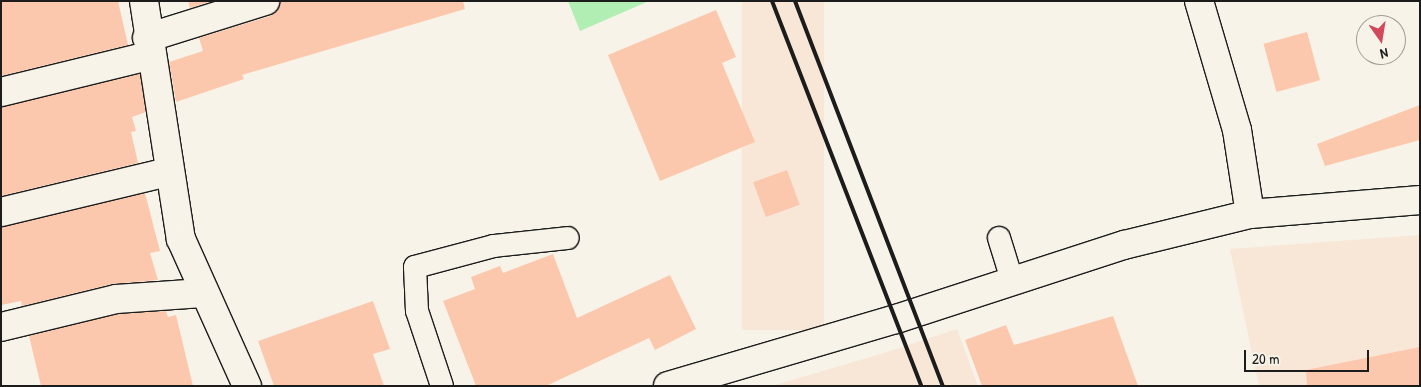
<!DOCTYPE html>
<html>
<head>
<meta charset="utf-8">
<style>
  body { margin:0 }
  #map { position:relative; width:1421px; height:387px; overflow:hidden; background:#f7f3e8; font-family:"Patrick Hand",sans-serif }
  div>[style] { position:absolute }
  .built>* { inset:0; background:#f8e6d6; transform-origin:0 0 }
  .green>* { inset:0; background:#b0eeb4 }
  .building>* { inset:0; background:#fcc8ad; transform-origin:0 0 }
  .roads { filter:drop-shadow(1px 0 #1c1c1c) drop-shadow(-1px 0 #1c1c1c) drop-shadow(0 1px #1c1c1c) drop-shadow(0 -1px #1c1c1c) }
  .service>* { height:22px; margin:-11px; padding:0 11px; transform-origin:11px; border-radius:11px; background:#f7f3e8 }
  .minor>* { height:28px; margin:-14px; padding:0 14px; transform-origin:14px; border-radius:14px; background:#f7f3e8 }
  .tertiary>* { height:28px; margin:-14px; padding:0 14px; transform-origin:14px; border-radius:14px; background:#f7f3e8 }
  .rail>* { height:4px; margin:-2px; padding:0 2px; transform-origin:2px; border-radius:2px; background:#1c1c1c }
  span { translate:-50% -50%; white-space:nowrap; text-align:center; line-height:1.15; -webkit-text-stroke:4.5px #f7f3e8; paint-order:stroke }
  .frame { position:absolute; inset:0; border:2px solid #1c1c1c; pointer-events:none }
  .north { position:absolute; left:1356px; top:15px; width:50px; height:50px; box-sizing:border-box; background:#f7f3e8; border:1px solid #9f9d96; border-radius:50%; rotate:167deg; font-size:14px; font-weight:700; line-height:20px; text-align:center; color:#1c1c1c }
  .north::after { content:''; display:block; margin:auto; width:18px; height:22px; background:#d1495b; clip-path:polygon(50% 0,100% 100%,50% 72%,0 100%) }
  .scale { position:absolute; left:1244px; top:350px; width:125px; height:22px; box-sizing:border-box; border:2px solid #1c1c1c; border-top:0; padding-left:6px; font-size:15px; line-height:18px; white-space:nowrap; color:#1c1c1c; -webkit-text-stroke:4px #f7f3e8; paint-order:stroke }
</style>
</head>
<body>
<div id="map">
  <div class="built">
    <div style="left:742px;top:1px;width:82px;height:329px"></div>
    <div style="clip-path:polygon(1420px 235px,1420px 386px,1259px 386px,1230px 249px)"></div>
    <div style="clip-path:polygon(957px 329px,978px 386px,772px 386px,884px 353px)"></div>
  </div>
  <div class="green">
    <div style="clip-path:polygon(568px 1px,649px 1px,580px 31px)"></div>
  </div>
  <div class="building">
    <div style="clip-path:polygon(1px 1px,118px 1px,128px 45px,1px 76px)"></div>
    <div style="clip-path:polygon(188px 1px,212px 1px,190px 8px)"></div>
    <div style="clip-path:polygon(280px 1px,463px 1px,465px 9px,242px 75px,244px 79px,176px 102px,169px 62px,203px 51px,199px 38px,270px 16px)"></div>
    <div style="clip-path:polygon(716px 10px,736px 57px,722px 63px,755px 142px,660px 181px,608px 55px)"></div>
    <div style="left:1307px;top:32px;width:50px;height:45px;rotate:75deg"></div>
    <div style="clip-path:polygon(140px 74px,146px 112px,132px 117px,136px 131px,131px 132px,138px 163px,1px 196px,1px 107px)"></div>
    <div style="clip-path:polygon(1420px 105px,1420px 140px,1325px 166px,1317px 144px)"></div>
    <div style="left:787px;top:170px;width:37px;height:36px;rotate:70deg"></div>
    <div style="clip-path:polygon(145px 193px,160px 251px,150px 253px,158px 280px,112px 284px,22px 306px,21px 301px,1px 305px,1px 227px)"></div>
    <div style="clip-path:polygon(553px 254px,577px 318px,670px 275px,696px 329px,655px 350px,649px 338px,546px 386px,476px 386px,443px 301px,475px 289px,471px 277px,500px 266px,503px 273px)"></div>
    <div style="clip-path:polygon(373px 301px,390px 349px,373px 354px,384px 386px,274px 386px,258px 341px)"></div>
    <div style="clip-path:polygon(166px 311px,168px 317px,176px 315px,193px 386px,41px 386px,29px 336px,118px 314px)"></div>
    <div style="clip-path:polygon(1113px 316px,1138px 386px,982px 386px,965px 340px,1006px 325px,1014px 345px)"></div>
    <div style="clip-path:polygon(1420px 347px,1420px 386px,1307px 386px,1306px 370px)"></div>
  </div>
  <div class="roads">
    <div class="service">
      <div style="left:999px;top:238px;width:44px;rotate:72.8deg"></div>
      <div style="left:442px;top:386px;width:79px;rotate:-108.4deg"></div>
      <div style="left:417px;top:311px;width:44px;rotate:-92.6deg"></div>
      <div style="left:415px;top:267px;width:82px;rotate:-14.9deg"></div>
      <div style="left:494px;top:246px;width:74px;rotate:-6.2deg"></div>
    </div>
    <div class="minor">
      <div style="left:144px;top:1px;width:241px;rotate:81.2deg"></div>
      <div style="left:181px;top:239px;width:161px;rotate:65.8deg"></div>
      <div style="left:1199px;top:1px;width:134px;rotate:73.6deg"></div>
      <div style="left:1237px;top:130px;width:85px;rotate:81.2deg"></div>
      <div style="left:147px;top:38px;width:124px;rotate:-17.4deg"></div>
      <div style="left:1px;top:92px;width:152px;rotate:-13.7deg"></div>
      <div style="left:1px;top:212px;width:171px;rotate:-13.5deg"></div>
      <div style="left:1px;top:327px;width:118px;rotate:-13.7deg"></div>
      <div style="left:116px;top:299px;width:87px;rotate:-3.9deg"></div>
    </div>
    <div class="tertiary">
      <div style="left:668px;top:386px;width:238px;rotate:-16.4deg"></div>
      <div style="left:896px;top:319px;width:240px;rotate:-18deg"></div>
      <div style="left:1124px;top:245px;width:130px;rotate:-13.8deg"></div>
      <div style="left:1250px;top:214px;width:171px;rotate:-4.7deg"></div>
    </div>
  </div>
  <div class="rail">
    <div style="left:772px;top:1px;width:413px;rotate:68.8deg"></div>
    <div style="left:795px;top:1px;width:412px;rotate:69deg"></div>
  </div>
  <div class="frame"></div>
  <div class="north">N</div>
  <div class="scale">20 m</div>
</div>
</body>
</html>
